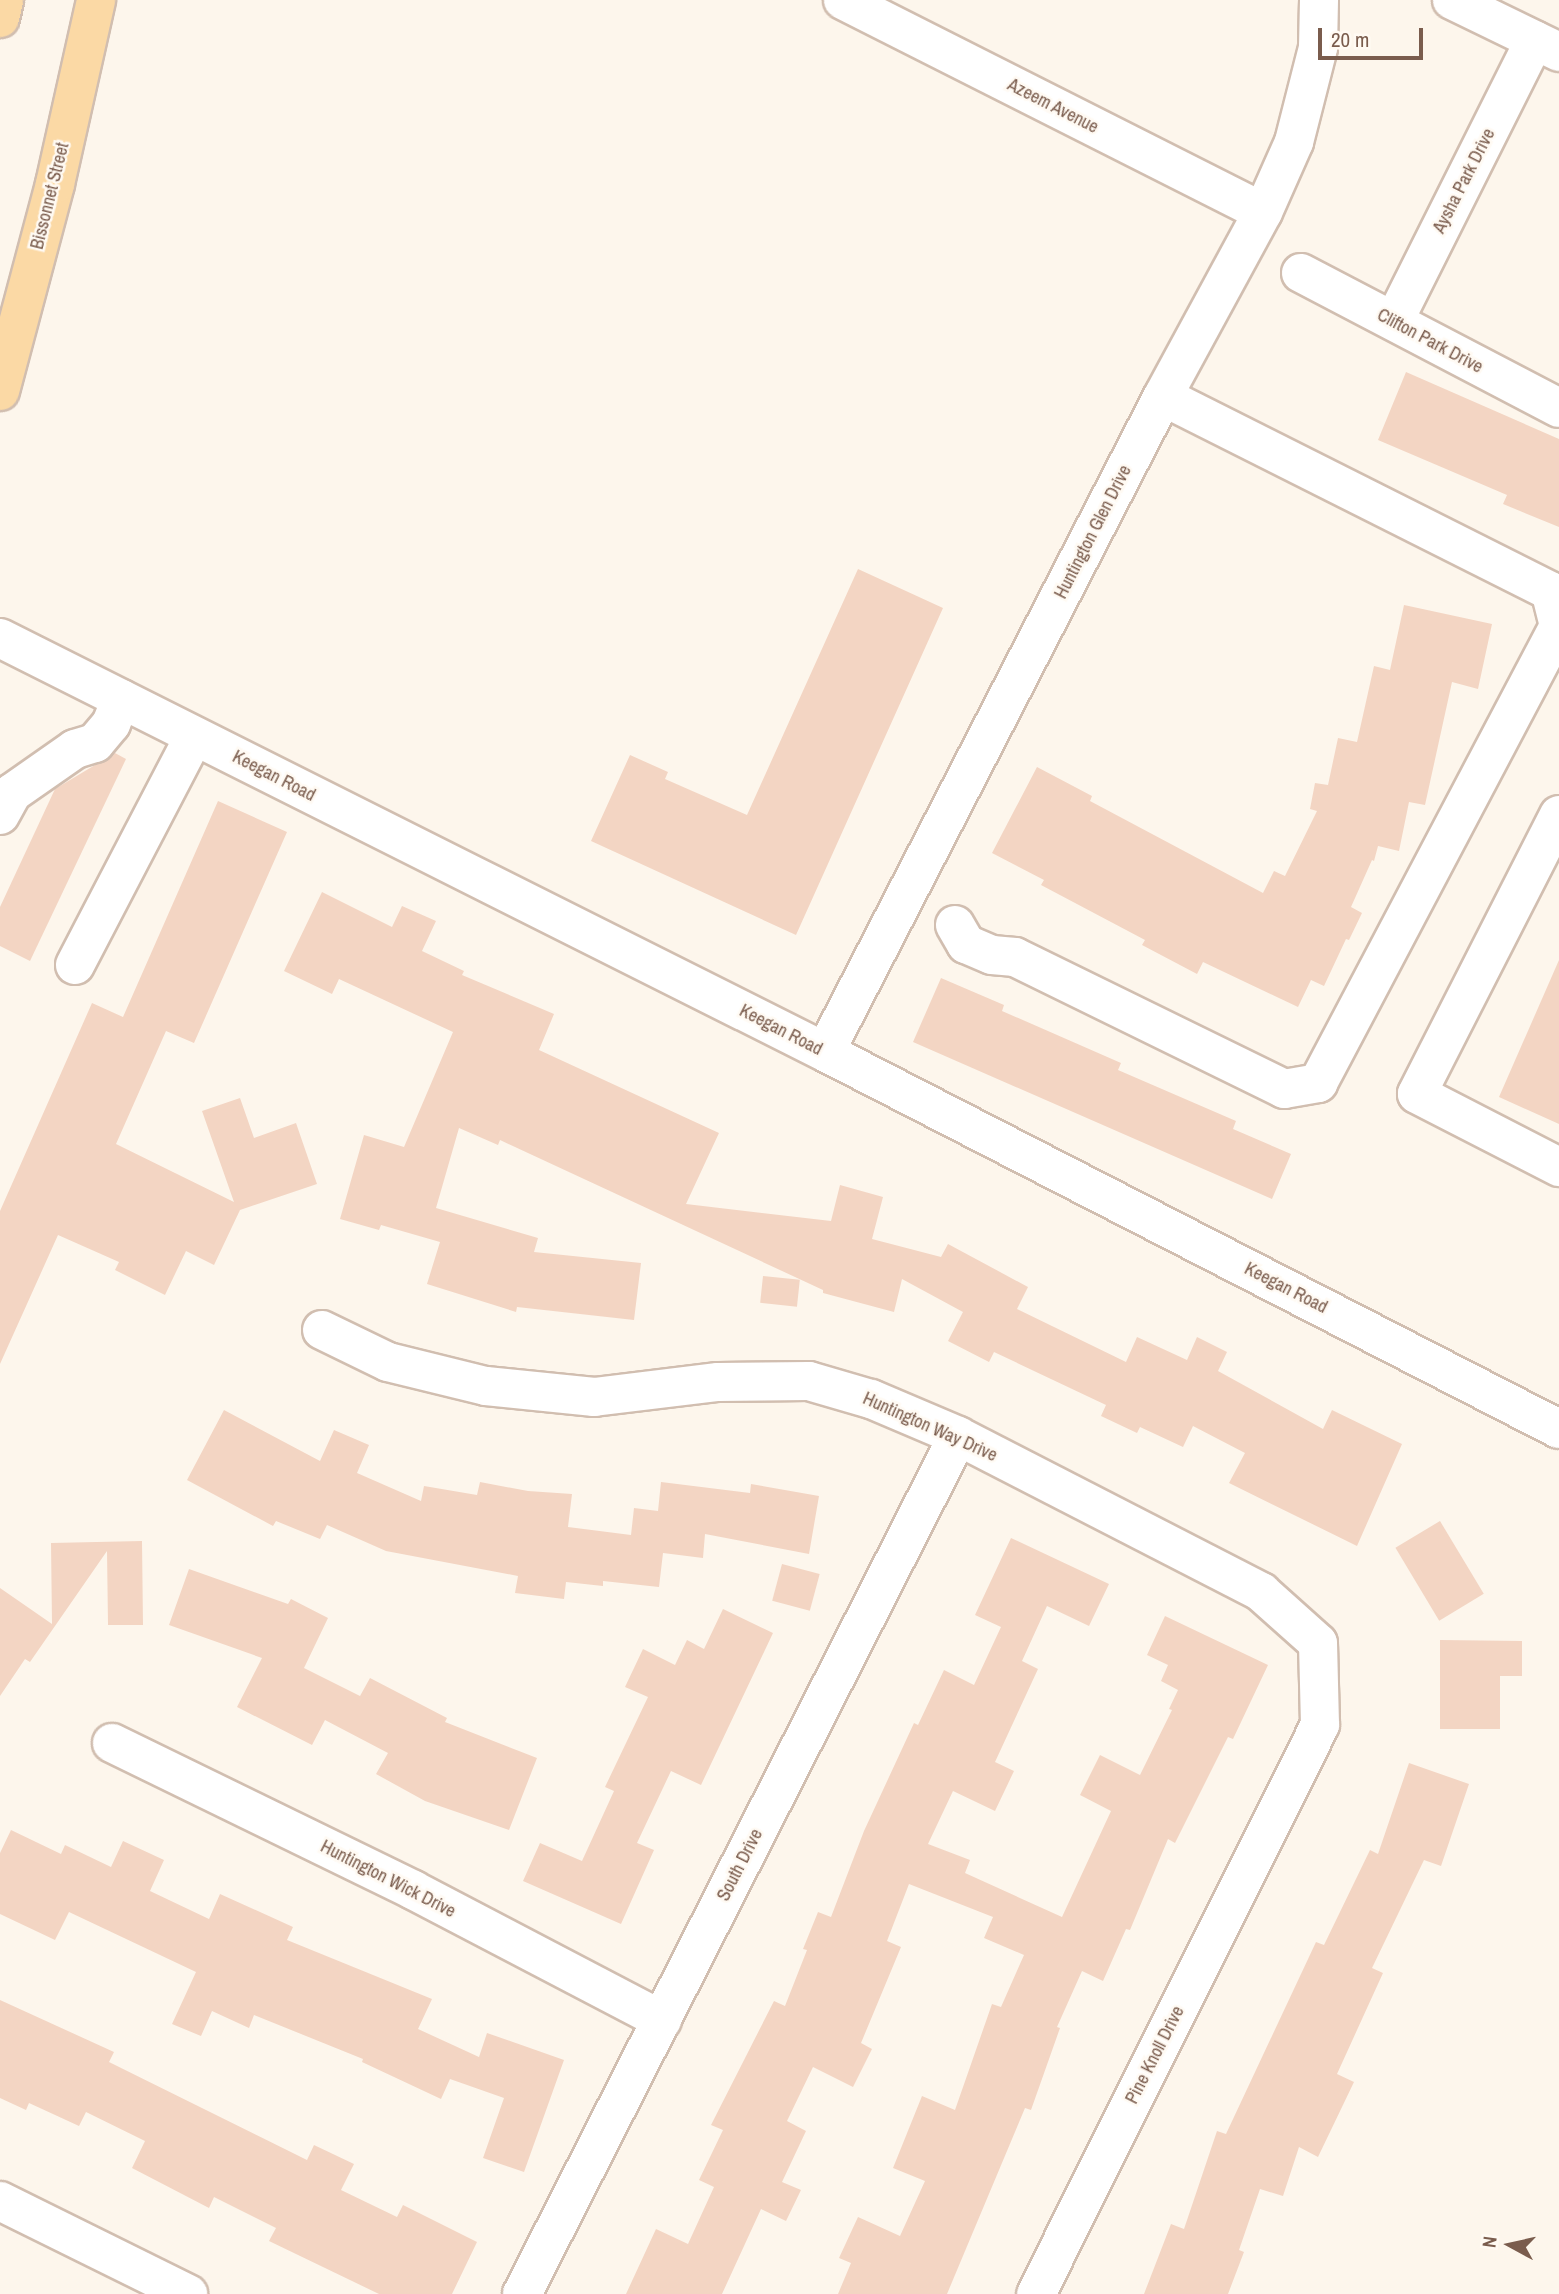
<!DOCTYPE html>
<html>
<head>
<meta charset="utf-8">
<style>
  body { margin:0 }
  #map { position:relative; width:1559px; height:2294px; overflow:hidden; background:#fdf6ec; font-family:"Archivo Narrow",sans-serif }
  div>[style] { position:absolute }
  .building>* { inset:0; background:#f3d5c3; transform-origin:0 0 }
  .roads { filter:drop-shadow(2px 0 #d1beb0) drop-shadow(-2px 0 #d1beb0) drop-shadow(0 2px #d1beb0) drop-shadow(0 -2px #d1beb0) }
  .minor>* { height:38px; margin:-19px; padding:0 19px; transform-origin:19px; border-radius:19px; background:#fff }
  .major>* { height:38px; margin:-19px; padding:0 19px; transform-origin:19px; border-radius:19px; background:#fbd9a5 }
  span { translate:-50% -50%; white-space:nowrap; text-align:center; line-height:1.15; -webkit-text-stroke:5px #fffaf3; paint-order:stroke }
  .street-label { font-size:18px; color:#7a5c4d }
  .north { position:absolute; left:1475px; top:2210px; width:70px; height:70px; -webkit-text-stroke:5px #fffaf3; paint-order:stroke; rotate:278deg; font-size:19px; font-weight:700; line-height:28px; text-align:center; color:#7a5c4d }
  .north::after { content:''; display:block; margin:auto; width:24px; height:32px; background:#7a5c4d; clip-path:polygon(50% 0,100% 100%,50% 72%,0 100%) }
  .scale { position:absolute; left:1318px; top:28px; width:105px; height:32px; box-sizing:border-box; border:4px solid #7a5c4d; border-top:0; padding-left:9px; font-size:21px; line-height:24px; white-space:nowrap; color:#7a5c4d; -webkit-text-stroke:5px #fffaf3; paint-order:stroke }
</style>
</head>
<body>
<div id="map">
  <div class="building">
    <div style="clip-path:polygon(1406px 372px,1559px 439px,1559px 527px,1503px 504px,1507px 495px,1378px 440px)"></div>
    <div style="clip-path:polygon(858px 569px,943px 608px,796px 935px,591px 841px,630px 755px,668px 772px,665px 779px,747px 815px)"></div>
    <div style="clip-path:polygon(1404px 605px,1492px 624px,1478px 689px,1452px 682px,1425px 805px,1409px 802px,1399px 851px,1378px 846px,1374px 861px,1372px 860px,1351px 907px,1362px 913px,1349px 940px,1346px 939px,1324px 986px,1311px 980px,1298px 1007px,1203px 962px,1197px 974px,1142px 945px,1145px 940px,1041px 885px,1044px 880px,992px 853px,1037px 767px,1092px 796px,1090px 801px,1263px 893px,1274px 871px,1285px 876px,1317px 811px,1310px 809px,1315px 783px,1328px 785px,1338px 738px,1357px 742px,1374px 666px,1390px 670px)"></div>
    <div style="clip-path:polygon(115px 753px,126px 759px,30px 961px,0 946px,0 907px,55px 789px)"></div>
    <div style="clip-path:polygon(218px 801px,287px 832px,194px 1043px,166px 1031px,116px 1144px,234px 1202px,202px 1111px,240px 1098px,254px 1138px,296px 1123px,317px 1184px,240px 1210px,214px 1265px,186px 1251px,165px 1295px,115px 1270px,119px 1262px,58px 1235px,0 1364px,0 1211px,92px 1003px,123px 1017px)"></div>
    <div style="clip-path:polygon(322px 892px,392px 927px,402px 906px,436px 921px,422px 951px,464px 971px,462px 975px,554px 1014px,539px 1050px,719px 1133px,686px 1204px,831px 1221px,840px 1185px,883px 1197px,872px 1239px,941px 1257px,948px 1244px,1028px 1287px,1017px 1309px,1126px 1362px,1137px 1337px,1187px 1360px,1197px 1337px,1227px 1352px,1218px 1371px,1323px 1429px,1332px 1410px,1402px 1444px,1357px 1546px,1229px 1483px,1245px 1453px,1193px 1426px,1183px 1447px,1140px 1427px,1137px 1433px,1101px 1416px,1106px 1405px,994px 1352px,989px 1362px,948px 1341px,963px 1312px,902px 1279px,894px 1312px,823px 1293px,823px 1290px,500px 1140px,498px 1145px,459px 1128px,436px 1208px,538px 1238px,534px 1252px,641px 1263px,634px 1320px,517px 1307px,516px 1312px,427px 1284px,440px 1242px,381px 1225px,379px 1230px,340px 1219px,364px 1135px,404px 1147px,453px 1032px,339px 979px,332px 994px,284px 971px)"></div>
    <div style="clip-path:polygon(1559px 960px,1559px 1124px,1499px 1097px)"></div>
    <div style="clip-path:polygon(941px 978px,1004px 1005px,1002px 1011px,1121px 1063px,1118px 1070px,1236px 1121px,1233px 1129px,1291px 1154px,1272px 1199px,913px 1042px)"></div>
    <div style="left:763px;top:1276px;width:37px;height:27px;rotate:6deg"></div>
    <div style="clip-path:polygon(224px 1410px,320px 1461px,334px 1430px,369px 1445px,357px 1473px,421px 1501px,424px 1486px,477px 1495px,480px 1482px,528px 1491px,572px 1494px,568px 1527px,631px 1535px,634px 1508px,658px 1511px,661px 1482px,750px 1493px,751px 1484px,819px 1496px,809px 1554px,705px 1534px,703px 1558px,663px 1553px,659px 1587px,603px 1581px,603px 1586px,566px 1582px,564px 1599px,515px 1593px,518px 1576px,386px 1551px,327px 1525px,320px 1539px,276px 1521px,273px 1526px,187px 1480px)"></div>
    <div style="left:1440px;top:1521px;width:85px;height:52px;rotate:59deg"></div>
    <div style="clip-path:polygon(1011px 1538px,1109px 1584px,1089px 1626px,1047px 1606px,1022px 1661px,1038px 1669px,995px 1762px,1014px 1771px,995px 1811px,953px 1791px,928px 1844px,970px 1860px,965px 1873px,1062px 1917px,1111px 1811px,1080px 1795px,1100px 1755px,1140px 1775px,1172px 1710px,1169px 1709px,1178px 1690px,1161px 1681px,1168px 1665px,1147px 1655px,1165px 1616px,1268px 1665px,1233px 1739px,1228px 1737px,1175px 1843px,1168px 1839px,1130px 1930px,1126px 1929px,1103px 1981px,1082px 1971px,1057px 2027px,1060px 2028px,1031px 2110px,1025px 2108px,947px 2294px,838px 2294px,851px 2263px,839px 2258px,858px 2217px,900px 2236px,925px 2181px,893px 2168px,922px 2096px,955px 2110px,992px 2004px,1001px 2007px,1024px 1955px,984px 1938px,993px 1917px,909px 1884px,887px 1941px,901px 1947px,861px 2043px,872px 2049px,853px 2087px,813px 2067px,787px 2121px,806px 2131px,782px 2182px,801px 2190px,786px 2221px,761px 2209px,722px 2294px,626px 2294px,656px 2229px,688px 2244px,714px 2187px,699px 2180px,723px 2130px,711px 2125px,774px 2001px,785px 2006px,807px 1950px,803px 1949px,818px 1912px,831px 1917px,864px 1831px,914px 1723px,918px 1725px,944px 1670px,974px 1685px,1001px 1627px,975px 1615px)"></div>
    <div style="clip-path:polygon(142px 1541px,143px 1625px,108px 1625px,107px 1551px,30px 1662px,25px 1659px,0 1696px,0 1588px,52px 1624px,51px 1543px)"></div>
    <div style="left:782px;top:1564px;width:39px;height:38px;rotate:15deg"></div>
    <div style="clip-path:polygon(189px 1569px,288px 1604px,291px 1599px,328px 1618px,304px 1668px,360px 1696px,370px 1678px,447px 1718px,445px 1722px,537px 1758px,509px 1830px,425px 1801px,376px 1774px,388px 1753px,325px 1720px,312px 1745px,237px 1707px,262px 1658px,169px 1625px)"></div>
    <div style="clip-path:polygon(723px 1609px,773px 1633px,701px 1785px,671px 1771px,637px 1843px,654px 1850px,621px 1924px,523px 1881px,540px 1843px,582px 1861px,614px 1791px,605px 1787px,648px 1697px,625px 1687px,643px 1649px,675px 1665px,687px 1640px,704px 1649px)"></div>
    <div style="clip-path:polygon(1440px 1640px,1522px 1641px,1522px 1676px,1500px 1676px,1500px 1729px,1440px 1729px)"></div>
    <div style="clip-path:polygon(1409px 1763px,1469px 1784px,1441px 1866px,1424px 1860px,1372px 1968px,1383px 1973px,1337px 2074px,1354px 2082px,1318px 2157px,1299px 2147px,1283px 2196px,1260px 2189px,1239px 2250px,1244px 2252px,1228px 2294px,1144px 2294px,1171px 2224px,1184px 2229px,1217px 2131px,1226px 2134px,1316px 1942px,1324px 1945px,1370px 1850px,1378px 1854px)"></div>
    <div style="clip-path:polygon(11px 1830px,61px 1854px,65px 1845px,111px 1867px,123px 1841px,164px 1860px,150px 1891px,209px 1919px,220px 1894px,293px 1927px,287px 1940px,432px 1999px,418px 2029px,479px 2057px,487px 2033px,564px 2060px,524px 2172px,483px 2158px,504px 2098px,450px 2079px,441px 2099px,362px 2062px,363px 2059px,254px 2015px,249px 2028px,212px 2011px,201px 2036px,172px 2024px,196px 1972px,69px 1912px,55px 1940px,0 1914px,0 1853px)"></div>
    <div style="clip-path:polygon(0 2000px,114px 2052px,109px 2062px,307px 2160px,314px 2145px,354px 2164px,341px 2190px,397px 2217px,403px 2205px,477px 2242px,452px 2294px,379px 2294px,269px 2241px,276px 2228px,214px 2197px,209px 2208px,132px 2168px,145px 2141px,86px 2112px,79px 2126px,29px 2103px,26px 2110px,0 2098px)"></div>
  </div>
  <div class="roads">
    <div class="minor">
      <div style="left:843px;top:0;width:470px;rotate:26.8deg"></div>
      <div style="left:1452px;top:0;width:119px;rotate:25.9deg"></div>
      <div style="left:1301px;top:273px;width:291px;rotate:27.6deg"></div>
      <div style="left:1394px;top:321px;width:314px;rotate:-63.4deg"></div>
      <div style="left:0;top:638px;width:923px;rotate:26.65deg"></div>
      <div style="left:825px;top:1052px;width:825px;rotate:27.19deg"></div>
      <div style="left:0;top:815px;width:25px;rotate:-61deg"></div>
      <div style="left:12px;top:793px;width:77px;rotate:-34.9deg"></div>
      <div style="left:75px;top:749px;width:21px;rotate:-17deg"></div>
      <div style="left:95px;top:743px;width:25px;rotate:-50deg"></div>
      <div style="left:111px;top:724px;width:27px;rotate:-68deg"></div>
      <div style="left:1559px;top:815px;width:313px;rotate:117deg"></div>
      <div style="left:1417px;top:1094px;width:160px;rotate:27.2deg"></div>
      <div style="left:955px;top:925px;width:22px;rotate:60deg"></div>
      <div style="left:966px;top:944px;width:28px;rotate:23deg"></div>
      <div style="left:992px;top:955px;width:23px;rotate:5deg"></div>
      <div style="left:1015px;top:957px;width:300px;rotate:26.1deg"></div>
      <div style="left:1284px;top:1089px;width:35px;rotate:-10deg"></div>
      <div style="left:1318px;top:1083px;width:517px;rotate:-62.19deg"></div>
      <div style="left:1559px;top:626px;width:36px;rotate:-104deg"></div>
      <div style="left:1550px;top:591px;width:433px;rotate:-153.3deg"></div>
      <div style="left:75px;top:965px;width:258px;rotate:-62.5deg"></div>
      <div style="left:825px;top:1052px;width:738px;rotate:-62.74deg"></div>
      <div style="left:1163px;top:396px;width:209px;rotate:-61.5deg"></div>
      <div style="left:1263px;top:212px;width:77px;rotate:-66.1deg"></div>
      <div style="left:1294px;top:142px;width:97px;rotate:-75.7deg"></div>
      <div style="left:1318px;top:48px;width:48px;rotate:-88.8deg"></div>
      <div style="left:322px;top:1330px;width:73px;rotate:25.9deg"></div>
      <div style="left:388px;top:1362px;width:101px;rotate:13.8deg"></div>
      <div style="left:486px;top:1386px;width:109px;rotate:5.8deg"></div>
      <div style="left:594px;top:1397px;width:125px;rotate:-6.9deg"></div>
      <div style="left:718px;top:1382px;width:91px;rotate:-0.6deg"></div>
      <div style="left:809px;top:1381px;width:65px;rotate:16.2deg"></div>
      <div style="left:871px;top:1399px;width:95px;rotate:23deg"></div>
      <div style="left:958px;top:1436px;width:341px;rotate:27.2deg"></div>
      <div style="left:1261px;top:1592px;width:76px;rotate:41.8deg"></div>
      <div style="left:1318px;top:1643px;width:82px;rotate:88.6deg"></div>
      <div style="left:1320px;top:1725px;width:636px;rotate:116.52deg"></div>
      <div style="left:112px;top:1743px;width:335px;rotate:26deg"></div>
      <div style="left:413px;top:1890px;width:281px;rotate:27.6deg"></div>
      <div style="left:0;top:2201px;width:210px;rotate:26.3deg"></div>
      <div style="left:522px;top:2294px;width:962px;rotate:-63.06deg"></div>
    </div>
    <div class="major">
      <div style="left:0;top:18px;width:18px;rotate:-77deg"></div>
      <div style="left:0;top:391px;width:214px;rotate:-75.1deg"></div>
      <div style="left:55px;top:184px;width:189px;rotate:-77.4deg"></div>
    </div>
  </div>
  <div class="street-label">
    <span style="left:1053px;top:106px;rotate:27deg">Azeem Avenue</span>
    <span style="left:1464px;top:181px;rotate:-63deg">Aysha Park Drive</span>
    <span style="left:50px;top:196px;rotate:-76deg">Bissonnet Street</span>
    <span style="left:1430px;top:341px;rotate:28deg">Clifton Park Drive</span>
    <span style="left:1093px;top:532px;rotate:-63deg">Huntington Glen Drive</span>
    <span style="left:274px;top:776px;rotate:27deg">Keegan Road</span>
    <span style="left:781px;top:1030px;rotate:27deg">Keegan Road</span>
    <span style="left:1286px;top:1288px;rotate:27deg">Keegan Road</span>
    <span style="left:930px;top:1427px;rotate:24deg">Huntington Way Drive</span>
    <span style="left:740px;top:1865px;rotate:-63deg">South Drive</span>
    <span style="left:388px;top:1879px;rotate:27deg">Huntington Wick Drive</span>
    <span style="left:1155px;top:2055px;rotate:-63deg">Pine Knoll Drive</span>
  </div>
  <div class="north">N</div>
  <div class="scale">20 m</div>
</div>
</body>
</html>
